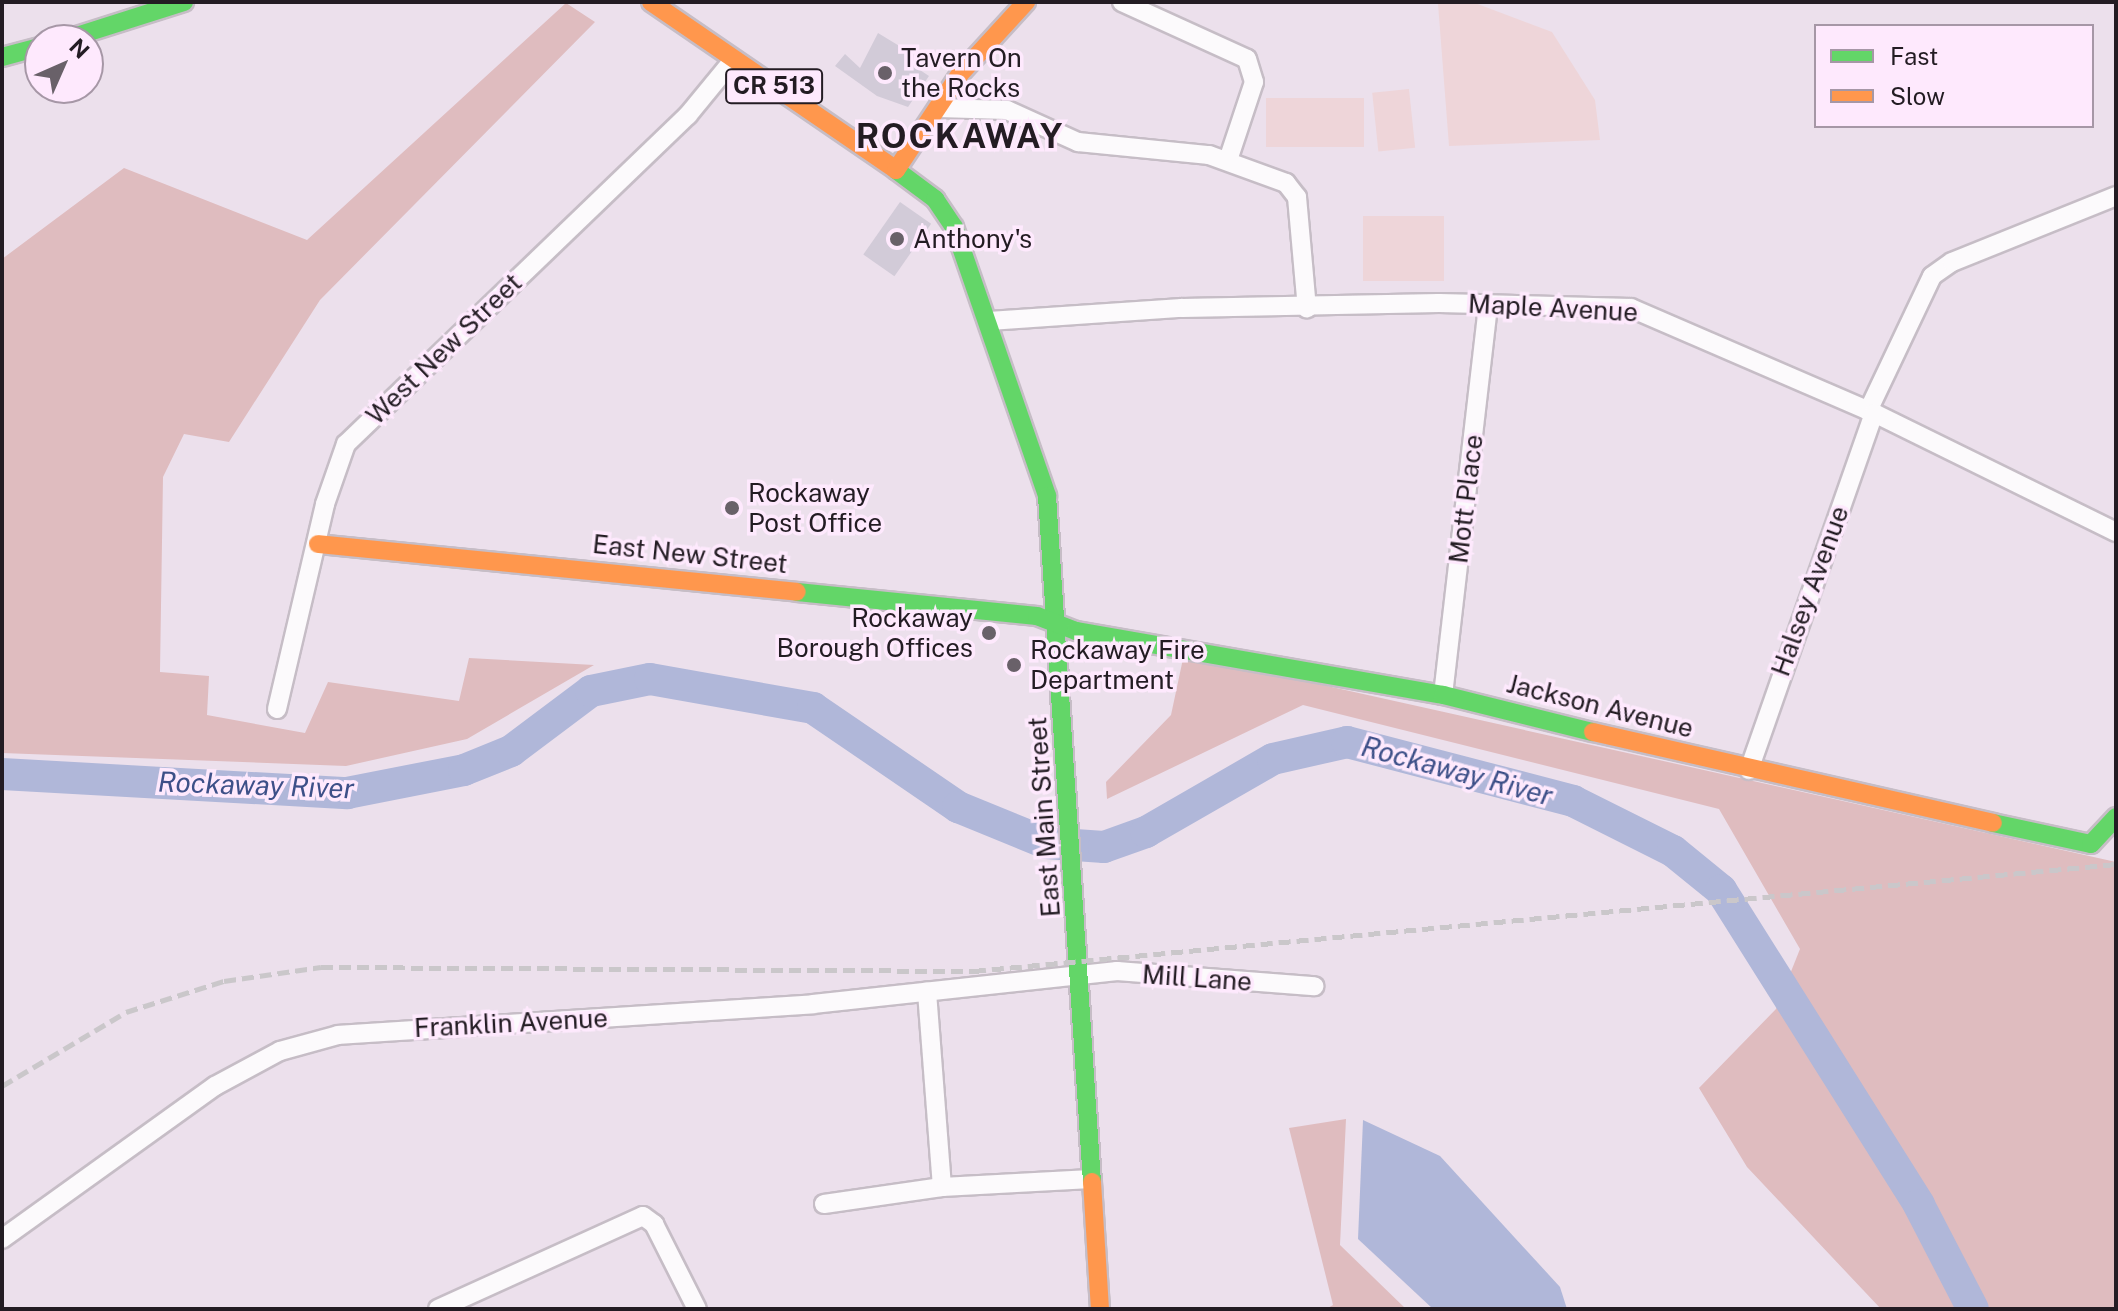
<!DOCTYPE html>
<html>
<head>
<meta charset="utf-8">
<style>
  body { margin:0 }
  #map { position:relative; width:2118px; height:1311px; overflow:hidden; background:#ece0ec; font-family:"Public Sans",sans-serif }
  div>[style] { position:absolute }
  .green>* { inset:0; background:#eed5d9; transform-origin:0 0 }
  .forest>* { inset:0; background:#dfbcbf }
  .water>* { inset:0; background:#b0b7d9 }
  .river>* { height:32px; margin:-16px; padding:0 16px; transform-origin:16px; border-radius:16px; background:#b0b7d9 }
  .building>* { inset:0; background:#d2cbd8; transform-origin:0 0 }
  .roads { filter:drop-shadow(2px 0 #c6bdc6) drop-shadow(-2px 0 #c6bdc6) drop-shadow(0 2px #c6bdc6) drop-shadow(0 -2px #c6bdc6) }
  .street>* { height:18px; margin:-9px; padding:0 9px; transform-origin:9px; border-radius:9px; background:#fcfafc }
  .fast>* { height:18px; margin:-9px; padding:0 9px; transform-origin:9px; border-radius:9px; background:#63d668 }
  .slow>* { height:18px; margin:-9px; padding:0 9px; transform-origin:9px; border-radius:9px; background:#ff974d }
  .rail>* { height:5px; margin-top:-2.5px; transform-origin:0; background:repeating-linear-gradient(90deg,#cac7ca 0 12px,transparent 0 18px) }
  .dots>* { width:22px; height:22px; translate:-50% -50%; box-sizing:border-box; border:4px solid #fee9fd; border-radius:50% }
  span { translate:-50% -50%; white-space:nowrap; text-align:center; line-height:1.15; -webkit-text-stroke:7px #fee9fd; paint-order:stroke }
  .shield-label span { padding:2px 6px; background:#fee9fd; border:2px solid; border-radius:6px; -webkit-text-stroke-width:0 }
  .shield-label { font-size:24px; color:#231c23; font-weight:700 }
  .poi-label { font-size:26px; color:#231c23 }
  .left { translate:0 -50%; text-align:left }
  .right { translate:-100% -50%; text-align:right }
  .street-label { font-size:26px; color:#231c23 }
  .water-label { font-size:28px; color:#3d5088; font-style:italic }
  .district-label { font-size:34px; color:#231c23; font-weight:700; letter-spacing:2px }
  .frame { position:absolute; inset:0; border:4px solid #231c23; pointer-events:none }
  .legend { position:absolute; left:1814px; top:24px; width:280px; height:104px; box-sizing:border-box; background:#fee9fd; border:2px solid #a697a6; margin:0; padding:10px 14px; list-style:none; font-size:24px; color:#231c23 }
  .legend li { display:flex; align-items:center; gap:16px; height:40px }
  .legend b { width:40px; border:2px solid #a697a6 }
  .north { position:absolute; left:24px; top:24px; width:80px; height:80px; box-sizing:border-box; background:#fee9fd; border:2px solid #a697a6; border-radius:50%; rotate:45deg; font-size:22px; font-weight:700; line-height:32px; text-align:center; color:#231c23 }
  .north::after { content:''; display:block; margin:auto; width:28px; height:36px; background:#696169; clip-path:polygon(50% 0,100% 100%,50% 72%,0 100%) }
</style>
</head>
<body>
<div id="map">
  <div class="green">
    <div style="clip-path:polygon(1475px 3px,1552px 32px,1595px 100px,1600px 140px,1449px 146px,1438px 4px)"></div>
    <div style="left:1409px;top:89px;width:59px;height:37px;rotate:84deg"></div>
    <div style="left:1266px;top:98px;width:98px;height:49px"></div>
    <div style="left:1363px;top:216px;width:81px;height:65px"></div>
  </div>
  <div class="forest">
    <div style="clip-path:polygon(566px 3px,595px 22px,320px 300px,229px 442px,184px 434px,163px 477px,160px 672px,209px 676px,207px 715px,305px 733px,328px 682px,459px 701px,469px 658px,594px 665px,467px 739px,346px 766px,2px 753px,2px 259px,124px 168px,307px 240px)"></div>
    <div style="clip-path:polygon(1184px 654px,2116px 862px,2116px 1309px,1881px 1309px,1747px 1167px,1699px 1088px,1776px 1009px,1800px 949px,1719px 809px,1303px 705px,1107px 799px,1106px 782px,1171px 715px)"></div>
    <div style="clip-path:polygon(1346px 1119px,1340px 1245px,1406px 1309px,1326px 1309px,1333px 1305px,1289px 1128px)"></div>
  </div>
  <div class="water">
    <div style="clip-path:polygon(1363px 1120px,1440px 1156px,1560px 1287px,1567px 1309px,1433px 1309px,1358px 1239px)"></div>
  </div>
  <div class="river">
    <div style="left:2px;top:774px;width:346px;rotate:3.2deg"></div>
    <div style="left:347px;top:793px;width:119px;rotate:-11.1deg"></div>
    <div style="left:464px;top:770px;width:51px;rotate:-22deg"></div>
    <div style="left:511px;top:751px;width:100px;rotate:-36.9deg"></div>
    <div style="left:591px;top:691px;width:60px;rotate:-11.5deg"></div>
    <div style="left:650px;top:679px;width:166px;rotate:10.1deg"></div>
    <div style="left:813px;top:708px;width:176px;rotate:34.3deg"></div>
    <div style="left:958px;top:807px;width:95px;rotate:22.2deg"></div>
    <div style="left:1046px;top:843px;width:58px;rotate:3.9deg"></div>
    <div style="left:1104px;top:847px;width:45px;rotate:-19.7deg"></div>
    <div style="left:1146px;top:832px;width:146px;rotate:-29.9deg"></div>
    <div style="left:1273px;top:759px;width:76px;rotate:-12.9deg"></div>
    <div style="left:1347px;top:742px;width:234px;rotate:14.6deg"></div>
    <div style="left:1573px;top:801px;width:112px;rotate:26.6deg"></div>
    <div style="left:1673px;top:851px;width:62px;rotate:39.1deg"></div>
    <div style="left:1721px;top:890px;width:372px;rotate:57.8deg"></div>
    <div style="left:1919px;top:1205px;width:117px;rotate:62.6deg"></div>
  </div>
  <div class="building">
    <div style="clip-path:polygon(878px 33px,924px 61px,920px 70px,929px 76px,908px 107px,877px 96px,835px 66px,845px 54px,860px 68px)"></div>
    <div style="left:900px;top:202px;width:38px;height:64px;rotate:35deg"></div>
  </div>
  <div class="roads">
    <div class="street">
      <div style="left:1122px;top:2px;width:137px;rotate:24.5deg"></div>
      <div style="left:1247px;top:59px;width:24px;rotate:73deg"></div>
      <div style="left:1254px;top:82px;width:82px;rotate:108.4deg"></div>
      <div style="left:938px;top:108px;width:69px;rotate:1.7deg"></div>
      <div style="left:1007px;top:110px;width:78px;rotate:24.3deg"></div>
      <div style="left:1078px;top:142px;width:132px;rotate:5.7deg"></div>
      <div style="left:1209px;top:155px;width:82px;rotate:20deg"></div>
      <div style="left:1286px;top:183px;width:18px;rotate:52deg"></div>
      <div style="left:1297px;top:197px;width:112px;rotate:84.9deg"></div>
      <div style="left:989px;top:321px;width:193px;rotate:-3.9deg"></div>
      <div style="left:1182px;top:308px;width:257px;rotate:-1.1deg"></div>
      <div style="left:1439px;top:303px;width:192px;rotate:1.5deg"></div>
      <div style="left:1631px;top:308px;width:265px;rotate:23.4deg"></div>
      <div style="left:1874px;top:413px;width:270px;rotate:26.2deg"></div>
      <div style="left:1868px;top:411px;width:149px;rotate:-64.6deg"></div>
      <div style="left:1932px;top:276px;width:24px;rotate:-35deg"></div>
      <div style="left:1952px;top:262px;width:177px;rotate:-21.9deg"></div>
      <div style="left:1443px;top:695px;width:394px;rotate:-83.4deg"></div>
      <div style="left:277px;top:709px;width:211px;rotate:-76.8deg"></div>
      <div style="left:325px;top:504px;width:64px;rotate:-70.7deg"></div>
      <div style="left:346px;top:444px;width:475px;rotate:-43.9deg"></div>
      <div style="left:688px;top:115px;width:72px;rotate:-50.6deg"></div>
      <div style="left:1749px;top:770px;width:378px;rotate:-70.7deg"></div>
      <div style="left:942px;top:1187px;width:149px;rotate:-3.1deg"></div>
      <div style="left:824px;top:1204px;width:119px;rotate:-8.2deg"></div>
      <div style="left:942px;top:1187px;width:196px;rotate:-94.4deg"></div>
      <div style="left:2px;top:1239px;width:262px;rotate:-35.7deg"></div>
      <div style="left:215px;top:1086px;width:74px;rotate:-28.3deg"></div>
      <div style="left:280px;top:1051px;width:60px;rotate:-15.4deg"></div>
      <div style="left:338px;top:1035px;width:476px;rotate:-3.7deg"></div>
      <div style="left:813px;top:1004px;width:306px;rotate:-6.2deg"></div>
      <div style="left:1117px;top:971px;width:198px;rotate:4.4deg"></div>
      <div style="left:438px;top:1309px;width:225px;rotate:-24.4deg"></div>
      <div style="left:643px;top:1216px;width:14px;rotate:36deg"></div>
      <div style="left:654px;top:1224px;width:95px;rotate:63.2deg"></div>
    </div>
    <div class="fast">
      <div style="left:64px;top:40px;width:126px;rotate:-17.6deg"></div>
      <div style="left:2px;top:57px;width:39px;rotate:-15deg"></div>
      <div style="left:896px;top:170px;width:49px;rotate:36.6deg"></div>
      <div style="left:935px;top:199px;width:34px;rotate:56deg"></div>
      <div style="left:954px;top:227px;width:285px;rotate:70.9deg"></div>
      <div style="left:1047px;top:496px;width:687px;rotate:86.25deg"></div>
      <div style="left:797px;top:592px;width:241px;rotate:5.7deg"></div>
      <div style="left:1037px;top:616px;width:42px;rotate:21deg"></div>
      <div style="left:1076px;top:631px;width:373px;rotate:9.9deg"></div>
      <div style="left:1443px;top:695px;width:154px;rotate:13.9deg"></div>
      <div style="left:1993px;top:823px;width:100px;rotate:12.1deg"></div>
      <div style="left:2091px;top:844px;width:37px;rotate:-47deg"></div>
    </div>
    <div class="slow">
      <div style="left:651px;top:2px;width:297px;rotate:34.4deg"></div>
      <div style="left:896px;top:170px;width:115px;rotate:-56.3deg"></div>
      <div style="left:960px;top:74px;width:98px;rotate:-47.5deg"></div>
      <div style="left:318px;top:544px;width:481px;rotate:5.7deg"></div>
      <div style="left:1593px;top:732px;width:410px;rotate:12.8deg"></div>
      <div style="left:1092px;top:1182px;width:127px;rotate:86.4deg"></div>
    </div>
  </div>
  <div class="rail">
    <div style="left:2px;top:1086px;width:144px;rotate:-30.8deg"></div>
    <div style="left:126px;top:1012px;width:103px;rotate:-17.6deg"></div>
    <div style="left:224px;top:981px;width:98px;rotate:-8.2deg"></div>
    <div style="left:321px;top:967px;width:653px;rotate:0.35deg"></div>
    <div style="left:974px;top:971px;width:1147px;rotate:-5.35deg"></div>
  </div>
  <div class="dots">
    <div style="left:885px;top:73px;background:#696169"></div>
    <div style="left:897px;top:239px;background:#696169"></div>
    <div style="left:732px;top:508px;background:#696169"></div>
    <div style="left:989px;top:633px;background:#696169"></div>
    <div style="left:1014px;top:665px;background:#696169"></div>
  </div>
  <div class="shield-label">
    <span style="left:774px;top:86px">CR 513</span>
  </div>
  <div class="poi-label">
    <span class="left" style="left:901px;top:73px">Tavern On<br>the Rocks</span>
    <span class="left" style="left:913px;top:239px">Anthony's</span>
    <span class="left" style="left:748px;top:508px">Rockaway<br>Post Office</span>
    <span class="right" style="left:973px;top:633px">Rockaway<br>Borough Offices</span>
    <span class="left" style="left:1030px;top:665px">Rockaway Fire<br>Department</span>
  </div>
  <div class="street-label">
    <span style="left:1553px;top:308px;rotate:3deg">Maple Avenue</span>
    <span style="left:444px;top:349px;rotate:-44deg">West New Street</span>
    <span style="left:1466px;top:499px;rotate:-83deg">Mott Place</span>
    <span style="left:690px;top:554px;rotate:6deg">East New Street</span>
    <span style="left:1810px;top:591px;rotate:-70deg">Halsey Avenue</span>
    <span style="left:1600px;top:706px;rotate:14deg">Jackson Avenue</span>
    <span style="left:1044px;top:817px;rotate:-94deg">East Main Street</span>
    <span style="left:1197px;top:978px;rotate:4deg">Mill Lane</span>
    <span style="left:511px;top:1023px;rotate:-3deg">Franklin Avenue</span>
  </div>
  <div class="water-label">
    <span style="left:1457px;top:771px;rotate:15deg">Rockaway River</span>
    <span style="left:256px;top:785px;rotate:2deg">Rockaway River</span>
  </div>
  <div class="district-label">
    <span style="left:960px;top:137px">ROCKAWAY</span>
  </div>
  <div class="frame"></div>
  <ul class="legend">
  <li><b style="height:10px;background:#63d668"></b>Fast</li>
  <li><b style="height:10px;background:#ff974d"></b>Slow</li>
  </ul>
  <div class="north">N</div>
</div>
</body>
</html>
